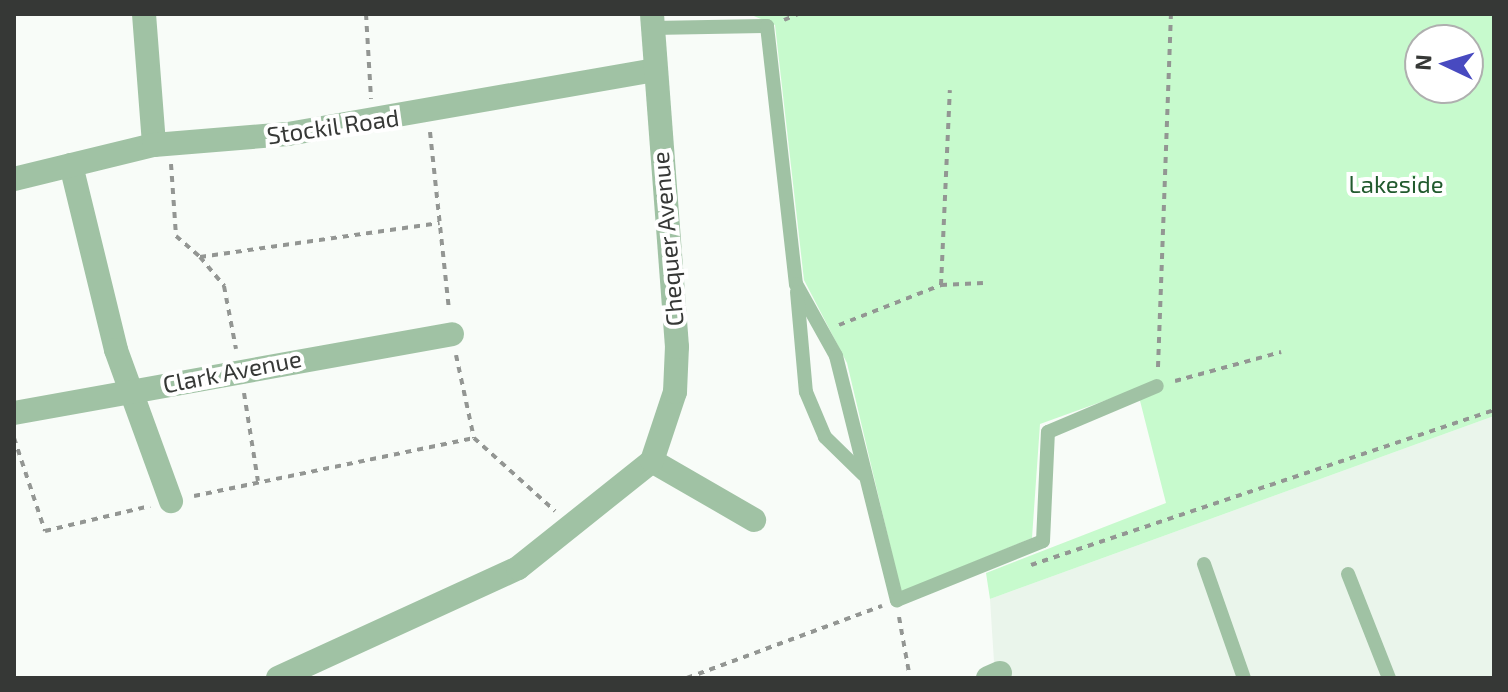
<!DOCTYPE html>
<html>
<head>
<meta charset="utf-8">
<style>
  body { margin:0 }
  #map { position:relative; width:1508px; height:692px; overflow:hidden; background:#f8fcf8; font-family:"Exo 2",sans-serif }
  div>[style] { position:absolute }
  .built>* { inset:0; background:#eaf5eb }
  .green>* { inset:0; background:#c7facd }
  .path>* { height:4px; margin-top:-2px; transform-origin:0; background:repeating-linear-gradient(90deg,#939693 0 6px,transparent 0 12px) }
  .lane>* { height:14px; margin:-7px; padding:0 7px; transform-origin:7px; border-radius:7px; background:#a0c2a4 }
  .street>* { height:24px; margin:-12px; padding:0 12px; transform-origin:12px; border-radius:12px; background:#a0c2a4 }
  span { translate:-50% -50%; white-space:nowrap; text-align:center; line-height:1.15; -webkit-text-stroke:8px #fff; paint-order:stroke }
  .street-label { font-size:24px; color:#363836 }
  .park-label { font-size:24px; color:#215a2e }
  .frame { position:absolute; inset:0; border:16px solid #363836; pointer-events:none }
  .north { position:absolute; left:1404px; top:24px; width:80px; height:80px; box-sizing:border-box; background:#fff; border:2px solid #afafaf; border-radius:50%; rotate:274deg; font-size:22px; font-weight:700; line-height:32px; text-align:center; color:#363836 }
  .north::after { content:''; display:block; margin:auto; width:28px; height:36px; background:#484ac0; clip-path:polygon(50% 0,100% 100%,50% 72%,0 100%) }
</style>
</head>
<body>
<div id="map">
  <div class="built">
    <div style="clip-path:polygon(1494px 416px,1494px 678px,995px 678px,990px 599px)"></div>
  </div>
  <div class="green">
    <div style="clip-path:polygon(evenodd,749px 14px,1494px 14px,1494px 416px,990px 599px,986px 573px,1166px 503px,1137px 389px,1040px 424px,1032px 538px,901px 592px,847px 363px,804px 280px,775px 25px,749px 14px,1420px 40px,1468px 40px,1468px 88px,1420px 88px,1420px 40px)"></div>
  </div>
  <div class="path">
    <div style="left:366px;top:14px;width:85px;rotate:86.6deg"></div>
    <div style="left:784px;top:20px;width:15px;rotate:-23deg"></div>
    <div style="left:430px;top:132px;width:179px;rotate:83.9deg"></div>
    <div style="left:171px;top:164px;width:72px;rotate:86deg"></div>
    <div style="left:176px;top:236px;width:32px;rotate:41deg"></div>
    <div style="left:200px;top:257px;width:242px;rotate:-8.1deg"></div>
    <div style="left:200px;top:257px;width:38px;rotate:50deg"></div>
    <div style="left:224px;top:286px;width:64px;rotate:79.2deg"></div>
    <div style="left:941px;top:285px;width:42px;rotate:-2.7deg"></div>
    <div style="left:839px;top:325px;width:110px;rotate:-21.4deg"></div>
    <div style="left:941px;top:285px;width:195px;rotate:-87.4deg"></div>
    <div style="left:456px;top:355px;width:85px;rotate:77.8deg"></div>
    <div style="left:1158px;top:367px;width:353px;rotate:-87.9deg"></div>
    <div style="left:1175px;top:381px;width:110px;rotate:-15.3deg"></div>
    <div style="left:244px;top:393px;width:89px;rotate:81deg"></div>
    <div style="left:14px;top:438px;width:98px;rotate:71.6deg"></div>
    <div style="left:45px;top:531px;width:108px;rotate:-13.4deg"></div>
    <div style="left:194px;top:496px;width:286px;rotate:-11.7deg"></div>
    <div style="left:474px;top:438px;width:109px;rotate:42deg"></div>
    <div style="left:1031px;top:565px;width:488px;rotate:-18.5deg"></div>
    <div style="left:899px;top:617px;width:62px;rotate:79.8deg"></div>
    <div style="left:687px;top:678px;width:208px;rotate:-20.3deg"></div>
  </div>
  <div class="lane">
    <div style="left:652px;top:28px;width:115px;rotate:-1deg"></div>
    <div style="left:767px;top:26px;width:260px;rotate:83.6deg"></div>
    <div style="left:796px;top:284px;width:82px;rotate:60.9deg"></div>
    <div style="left:836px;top:356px;width:252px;rotate:76deg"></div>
    <div style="left:897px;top:600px;width:157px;rotate:-22deg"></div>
    <div style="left:1043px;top:541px;width:109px;rotate:-87.4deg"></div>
    <div style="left:1048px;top:432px;width:118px;rotate:-22.9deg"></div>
    <div style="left:797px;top:292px;width:100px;rotate:84.9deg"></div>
    <div style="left:806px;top:392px;width:49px;rotate:67.1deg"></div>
    <div style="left:825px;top:437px;width:54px;rotate:44.3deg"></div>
    <div style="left:1204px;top:564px;width:121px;rotate:70.7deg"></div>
    <div style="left:1348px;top:574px;width:112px;rotate:68.5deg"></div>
  </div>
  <div class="street">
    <div style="left:144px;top:14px;width:131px;rotate:85.6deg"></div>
    <div style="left:71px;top:165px;width:190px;rotate:76.3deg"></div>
    <div style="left:116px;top:350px;width:161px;rotate:70deg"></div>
    <div style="left:14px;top:179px;width:144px;rotate:-13.7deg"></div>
    <div style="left:154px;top:145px;width:134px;rotate:-4.7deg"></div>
    <div style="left:288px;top:134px;width:371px;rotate:-9.9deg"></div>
    <div style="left:14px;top:413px;width:445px;rotate:-10.2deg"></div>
    <div style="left:652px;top:461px;width:118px;rotate:30deg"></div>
    <div style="left:278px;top:678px;width:264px;rotate:-24.6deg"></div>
    <div style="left:518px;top:568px;width:171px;rotate:-38.6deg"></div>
    <div style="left:652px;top:461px;width:73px;rotate:-71.6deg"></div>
    <div style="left:675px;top:392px;width:45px;rotate:-87.5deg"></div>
    <div style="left:677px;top:347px;width:334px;rotate:-94.3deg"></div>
    <div style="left:988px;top:678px;width:13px;rotate:-23deg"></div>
  </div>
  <div class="street-label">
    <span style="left:333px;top:126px;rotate:-8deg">Stockil Road</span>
    <span style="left:667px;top:239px;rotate:-95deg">Chequer Avenue</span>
    <span style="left:232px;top:371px;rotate:-11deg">Clark Avenue</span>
  </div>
  <div class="park-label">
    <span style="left:1396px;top:184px">Lakeside</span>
  </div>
  <div class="frame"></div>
  <div class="north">N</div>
</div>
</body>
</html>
